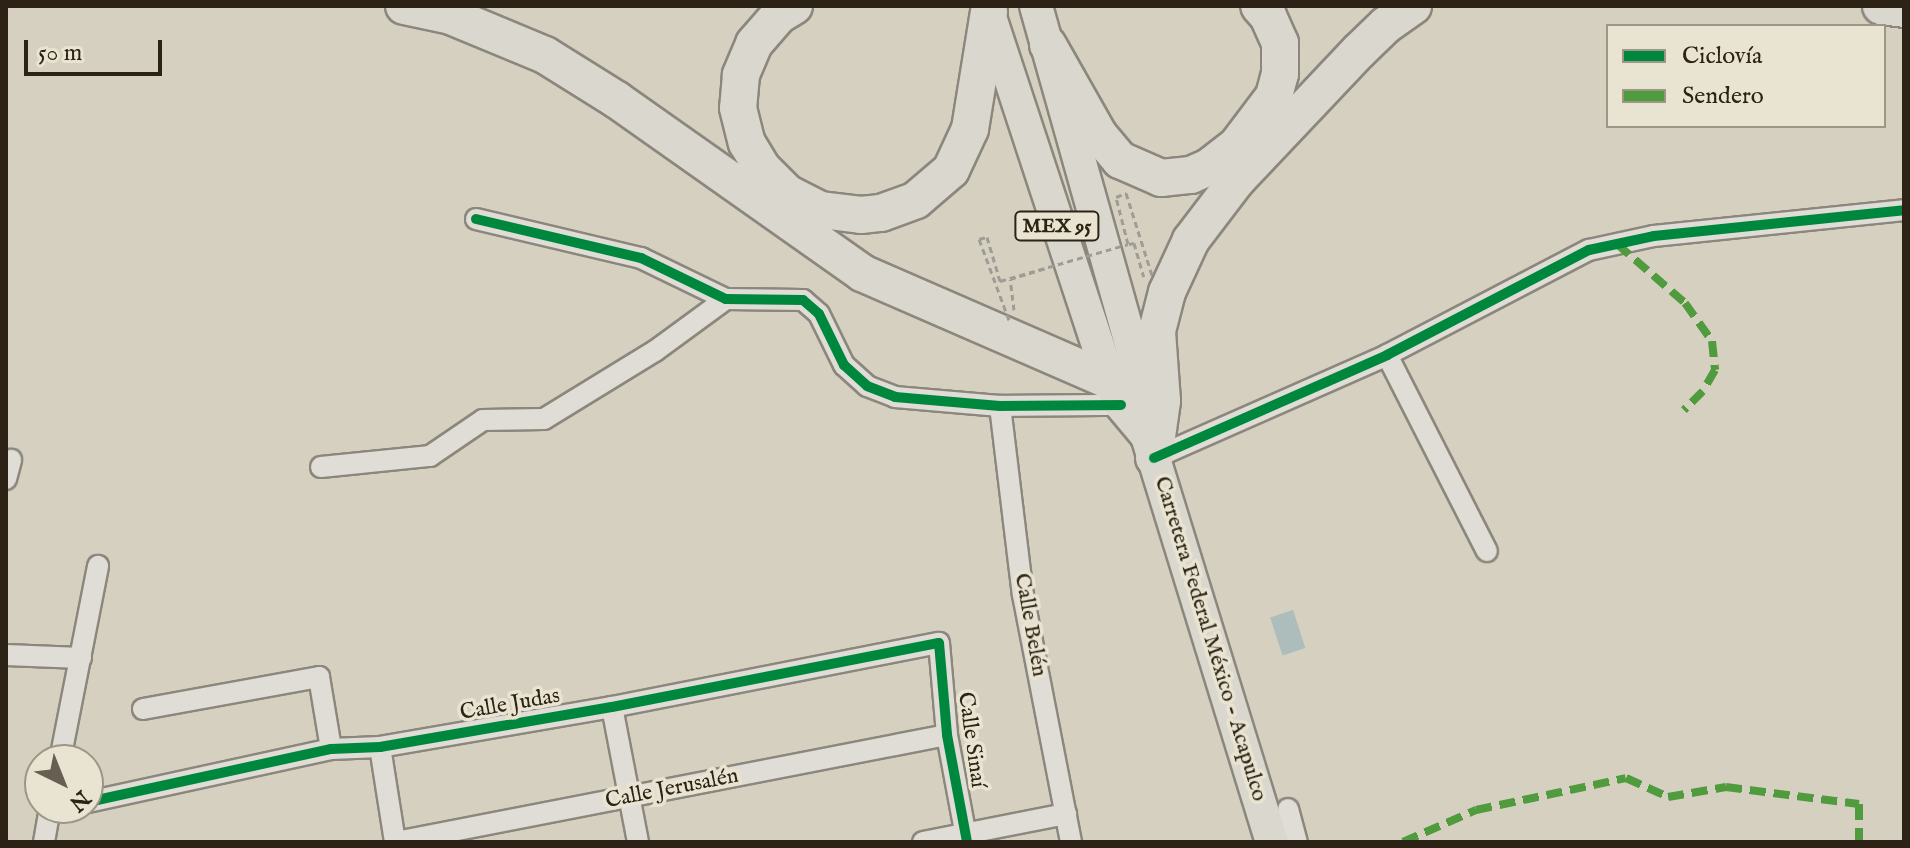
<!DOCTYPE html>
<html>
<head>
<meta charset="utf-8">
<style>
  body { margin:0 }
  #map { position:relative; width:1910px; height:848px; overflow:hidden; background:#d5d0c0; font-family:"IM FELL English",serif }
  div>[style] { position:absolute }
  .water>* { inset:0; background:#acbdbc; transform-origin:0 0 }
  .path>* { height:3px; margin-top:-1.5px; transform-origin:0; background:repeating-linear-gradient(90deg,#9f9c95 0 6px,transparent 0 10px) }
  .roads { filter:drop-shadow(2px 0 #8c877d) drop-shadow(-2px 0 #8c877d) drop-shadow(0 2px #8c877d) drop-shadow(0 -2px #8c877d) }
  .minor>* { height:20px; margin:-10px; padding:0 10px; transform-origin:10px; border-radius:10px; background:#dfddd5 }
  .primary>* { height:32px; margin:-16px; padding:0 16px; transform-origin:16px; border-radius:16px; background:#dad7ce }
  .motorway>* { height:36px; margin:-18px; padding:0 18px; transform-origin:18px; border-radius:18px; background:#dad7ce }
  .path-bridge>* { height:3px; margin-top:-1.5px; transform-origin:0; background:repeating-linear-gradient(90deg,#9f9c95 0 6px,transparent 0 10px) }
  .quiet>* { height:8px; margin-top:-4px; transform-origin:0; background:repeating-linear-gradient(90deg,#4f9b3d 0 16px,transparent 0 24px) }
  .cycleway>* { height:10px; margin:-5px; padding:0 5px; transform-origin:5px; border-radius:5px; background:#00873e }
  span { translate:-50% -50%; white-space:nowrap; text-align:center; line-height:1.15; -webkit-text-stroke:7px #e9e4d1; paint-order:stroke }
  .shield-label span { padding:2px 6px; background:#e9e4d1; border:2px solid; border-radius:6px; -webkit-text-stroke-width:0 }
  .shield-label { font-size:20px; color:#2c2215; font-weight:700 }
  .street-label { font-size:22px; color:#2c2215 }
  .frame { position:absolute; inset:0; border:8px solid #2c2215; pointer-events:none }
  .legend { position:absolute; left:1606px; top:24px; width:280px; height:104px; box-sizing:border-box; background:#e9e4d1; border:2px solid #9d9686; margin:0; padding:10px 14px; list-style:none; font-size:24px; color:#2c2215 }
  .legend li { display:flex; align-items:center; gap:16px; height:40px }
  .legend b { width:40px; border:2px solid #9d9686 }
  .north { position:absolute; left:24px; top:744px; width:80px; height:80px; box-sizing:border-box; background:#e9e4d1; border:2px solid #9d9686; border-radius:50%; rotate:137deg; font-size:22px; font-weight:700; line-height:32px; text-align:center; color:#2c2215 }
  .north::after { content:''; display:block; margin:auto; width:28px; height:36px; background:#675f51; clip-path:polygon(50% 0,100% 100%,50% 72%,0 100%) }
  .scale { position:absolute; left:24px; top:40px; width:138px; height:36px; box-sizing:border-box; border:4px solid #2c2215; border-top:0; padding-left:10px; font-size:24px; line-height:28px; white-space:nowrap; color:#2c2215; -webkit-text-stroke:6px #e9e4d1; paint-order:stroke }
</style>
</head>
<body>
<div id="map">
  <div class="water">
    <div style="left:1293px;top:610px;width:40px;height:24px;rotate:72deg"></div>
  </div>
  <div class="path">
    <div style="left:1129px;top:244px;width:5px;rotate:-11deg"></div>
    <div style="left:1134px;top:243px;width:35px;rotate:74deg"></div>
    <div style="left:1014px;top:310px;width:31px;rotate:-97deg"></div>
    <div style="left:1010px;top:279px;width:37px;rotate:-17deg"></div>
  </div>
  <div class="roads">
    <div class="minor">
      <div style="left:476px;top:219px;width:170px;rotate:13.3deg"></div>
      <div style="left:641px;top:258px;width:94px;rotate:25.8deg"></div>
      <div style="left:726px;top:299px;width:77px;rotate:0.7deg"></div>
      <div style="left:803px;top:300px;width:21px;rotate:41deg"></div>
      <div style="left:819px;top:314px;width:57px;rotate:63.9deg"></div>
      <div style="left:844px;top:365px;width:31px;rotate:42deg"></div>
      <div style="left:867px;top:386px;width:30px;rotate:21deg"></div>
      <div style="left:895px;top:397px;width:105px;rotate:4.9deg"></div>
      <div style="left:1000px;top:406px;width:121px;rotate:-0.5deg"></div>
      <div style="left:1387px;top:355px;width:220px;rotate:63deg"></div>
      <div style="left:1000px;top:406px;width:190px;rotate:83.1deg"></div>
      <div style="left:1023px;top:595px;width:252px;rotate:79deg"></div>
      <div style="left:1154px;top:458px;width:255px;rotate:-23.8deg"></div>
      <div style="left:1387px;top:355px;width:228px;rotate:-27.5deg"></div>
      <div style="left:1589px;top:250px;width:66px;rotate:-12.2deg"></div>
      <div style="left:1654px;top:236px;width:251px;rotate:-5.9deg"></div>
      <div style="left:321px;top:467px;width:110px;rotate:-5.8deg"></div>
      <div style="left:430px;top:456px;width:64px;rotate:-34.2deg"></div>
      <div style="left:483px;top:420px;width:61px;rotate:-0.9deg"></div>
      <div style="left:544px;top:419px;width:130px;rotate:-31.5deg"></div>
      <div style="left:655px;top:351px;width:88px;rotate:-36.2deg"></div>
      <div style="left:6px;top:479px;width:20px;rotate:-75deg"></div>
      <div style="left:6px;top:655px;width:75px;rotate:2.3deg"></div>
      <div style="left:612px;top:707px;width:137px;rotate:79.1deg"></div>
      <div style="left:143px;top:709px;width:179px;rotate:-10.3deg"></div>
      <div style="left:319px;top:677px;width:73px;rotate:80.5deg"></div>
      <div style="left:380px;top:747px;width:96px;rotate:81deg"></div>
      <div style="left:60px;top:760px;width:198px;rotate:-78.9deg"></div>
      <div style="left:88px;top:802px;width:249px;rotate:-12.3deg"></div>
      <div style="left:331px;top:749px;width:49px;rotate:-2.3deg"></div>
      <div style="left:380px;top:747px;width:235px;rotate:-9.8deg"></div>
      <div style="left:612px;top:707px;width:333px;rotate:-11.1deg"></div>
      <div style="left:939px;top:643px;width:92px;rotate:85deg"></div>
      <div style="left:947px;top:735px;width:109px;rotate:79.4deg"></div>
      <div style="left:1288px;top:809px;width:34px;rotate:75deg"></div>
      <div style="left:44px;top:842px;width:35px;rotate:-80deg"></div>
      <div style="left:396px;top:842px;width:561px;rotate:-10.99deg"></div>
      <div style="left:923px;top:842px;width:146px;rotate:-11.1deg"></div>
    </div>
    <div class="primary">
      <div style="left:1036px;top:6px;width:409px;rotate:74.3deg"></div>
      <div style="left:1147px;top:400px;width:36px;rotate:90deg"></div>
      <div style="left:1147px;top:436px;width:425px;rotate:72.9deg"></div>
      <div style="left:988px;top:11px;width:390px;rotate:71.8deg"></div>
      <div style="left:1110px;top:381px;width:26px;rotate:65deg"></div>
      <div style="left:1121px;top:405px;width:40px;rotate:50deg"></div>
    </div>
    <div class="motorway">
      <div style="left:404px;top:6px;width:48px;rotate:12deg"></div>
      <div style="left:451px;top:16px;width:102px;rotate:22.5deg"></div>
      <div style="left:545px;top:55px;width:85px;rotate:32deg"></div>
      <div style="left:617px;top:100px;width:300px;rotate:35.2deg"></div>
      <div style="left:862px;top:273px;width:270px;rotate:23.5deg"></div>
      <div style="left:794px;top:6px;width:17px;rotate:149deg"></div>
      <div style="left:779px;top:15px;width:38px;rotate:131deg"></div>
      <div style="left:754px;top:44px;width:34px;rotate:113deg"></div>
      <div style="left:741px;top:75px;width:33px;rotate:95deg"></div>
      <div style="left:738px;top:108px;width:36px;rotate:76deg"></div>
      <div style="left:747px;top:143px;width:29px;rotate:59deg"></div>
      <div style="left:762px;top:168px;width:35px;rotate:45deg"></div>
      <div style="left:787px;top:193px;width:38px;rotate:27deg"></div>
      <div style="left:821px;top:210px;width:40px;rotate:7.1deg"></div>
      <div style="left:861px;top:215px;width:20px;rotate:-6deg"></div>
      <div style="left:881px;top:213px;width:37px;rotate:-20deg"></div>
      <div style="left:916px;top:200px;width:46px;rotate:-40.6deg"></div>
      <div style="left:951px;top:170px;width:45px;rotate:-65.1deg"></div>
      <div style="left:970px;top:129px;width:119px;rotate:-80.8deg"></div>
      <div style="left:1881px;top:6px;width:23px;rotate:7deg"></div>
      <div style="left:1048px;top:45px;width:103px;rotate:60.5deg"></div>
      <div style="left:1099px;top:135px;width:33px;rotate:50deg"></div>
      <div style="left:1120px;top:160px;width:45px;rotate:23.7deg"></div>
      <div style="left:1161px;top:178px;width:30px;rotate:-6deg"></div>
      <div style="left:1191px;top:175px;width:20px;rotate:-24deg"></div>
      <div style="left:1209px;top:167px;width:36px;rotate:-38deg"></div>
      <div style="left:1237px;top:145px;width:61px;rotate:-52.9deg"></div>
      <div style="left:1274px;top:96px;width:23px;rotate:-75deg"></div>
      <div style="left:1280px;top:74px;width:31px;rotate:-90deg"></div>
      <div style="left:1280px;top:43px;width:30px;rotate:-114deg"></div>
      <div style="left:1268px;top:16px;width:13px;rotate:-132deg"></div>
      <div style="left:1154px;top:458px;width:58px;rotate:-82deg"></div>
      <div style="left:1162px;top:401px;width:70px;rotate:-94.1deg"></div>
      <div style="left:1157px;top:331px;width:40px;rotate:-75.6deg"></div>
      <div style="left:1167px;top:292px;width:57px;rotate:-65.2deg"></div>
      <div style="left:1191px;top:240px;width:74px;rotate:-52.7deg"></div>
      <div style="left:1236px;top:181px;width:179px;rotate:-46.6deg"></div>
      <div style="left:1359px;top:51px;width:37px;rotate:-44deg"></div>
      <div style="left:1386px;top:25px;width:33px;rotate:-35deg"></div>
    </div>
  </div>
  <div class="path-bridge">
    <div style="left:1009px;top:320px;width:86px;rotate:-110.3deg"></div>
    <div style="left:979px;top:239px;width:8px;rotate:-14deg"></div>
    <div style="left:987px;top:237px;width:46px;rotate:73.5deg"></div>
    <div style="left:1000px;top:281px;width:133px;rotate:-16.1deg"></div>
    <div style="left:1128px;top:244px;width:49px;rotate:-104.3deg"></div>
    <div style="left:1116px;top:197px;width:11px;rotate:-22deg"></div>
    <div style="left:1126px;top:193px;width:89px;rotate:72.4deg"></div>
  </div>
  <div class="quiet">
    <div style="left:1617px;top:244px;width:90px;rotate:40.9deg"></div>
    <div style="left:1685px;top:303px;width:47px;rotate:54.6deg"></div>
    <div style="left:1712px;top:341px;width:29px;rotate:84deg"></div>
    <div style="left:1715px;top:370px;width:24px;rotate:120deg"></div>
    <div style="left:1703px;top:391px;width:27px;rotate:135deg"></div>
    <div style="left:1403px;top:842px;width:80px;rotate:-23.7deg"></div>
    <div style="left:1476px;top:810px;width:153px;rotate:-12deg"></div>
    <div style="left:1626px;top:778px;width:46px;rotate:24.3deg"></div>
    <div style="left:1668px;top:797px;width:59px;rotate:-9.8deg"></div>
    <div style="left:1726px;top:787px;width:134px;rotate:7.3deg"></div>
    <div style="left:1859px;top:804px;width:38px;rotate:90deg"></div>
  </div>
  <div class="cycleway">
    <div style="left:476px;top:219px;width:170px;rotate:13.3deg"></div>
    <div style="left:641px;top:258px;width:94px;rotate:25.8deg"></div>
    <div style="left:726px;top:299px;width:77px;rotate:0.7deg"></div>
    <div style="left:803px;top:300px;width:21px;rotate:41deg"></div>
    <div style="left:819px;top:314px;width:57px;rotate:63.9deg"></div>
    <div style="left:844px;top:365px;width:31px;rotate:42deg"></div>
    <div style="left:867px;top:386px;width:30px;rotate:21deg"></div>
    <div style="left:895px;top:397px;width:105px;rotate:4.9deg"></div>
    <div style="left:1000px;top:406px;width:121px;rotate:-0.5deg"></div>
    <div style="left:1154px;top:458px;width:255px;rotate:-23.8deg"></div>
    <div style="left:1387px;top:355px;width:228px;rotate:-27.5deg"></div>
    <div style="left:1589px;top:250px;width:66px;rotate:-12.2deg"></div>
    <div style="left:1654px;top:236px;width:251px;rotate:-5.9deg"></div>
    <div style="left:88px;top:802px;width:249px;rotate:-12.3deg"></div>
    <div style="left:331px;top:749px;width:49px;rotate:-2.3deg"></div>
    <div style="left:380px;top:747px;width:235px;rotate:-9.8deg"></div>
    <div style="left:612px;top:707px;width:333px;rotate:-11.1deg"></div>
    <div style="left:939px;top:643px;width:92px;rotate:85deg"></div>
    <div style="left:947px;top:735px;width:109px;rotate:79.4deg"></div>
  </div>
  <div class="shield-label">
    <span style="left:1057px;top:226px">MEX 95</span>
  </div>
  <div class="street-label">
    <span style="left:1030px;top:625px;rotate:80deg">Calle Belén</span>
    <span style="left:1210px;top:639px;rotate:73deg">Carretera Federal México - Acapulco</span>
    <span style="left:510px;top:705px;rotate:-10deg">Calle Judas</span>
    <span style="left:971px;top:740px;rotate:82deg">Calle Sinaí</span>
    <span style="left:672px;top:789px;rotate:-11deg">Calle Jerusalén</span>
  </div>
  <div class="frame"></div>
  <ul class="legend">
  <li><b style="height:10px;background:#00873e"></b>Ciclovía</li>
  <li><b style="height:10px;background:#4f9b3d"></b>Sendero</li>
  </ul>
  <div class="north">N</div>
  <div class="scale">50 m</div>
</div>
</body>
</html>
